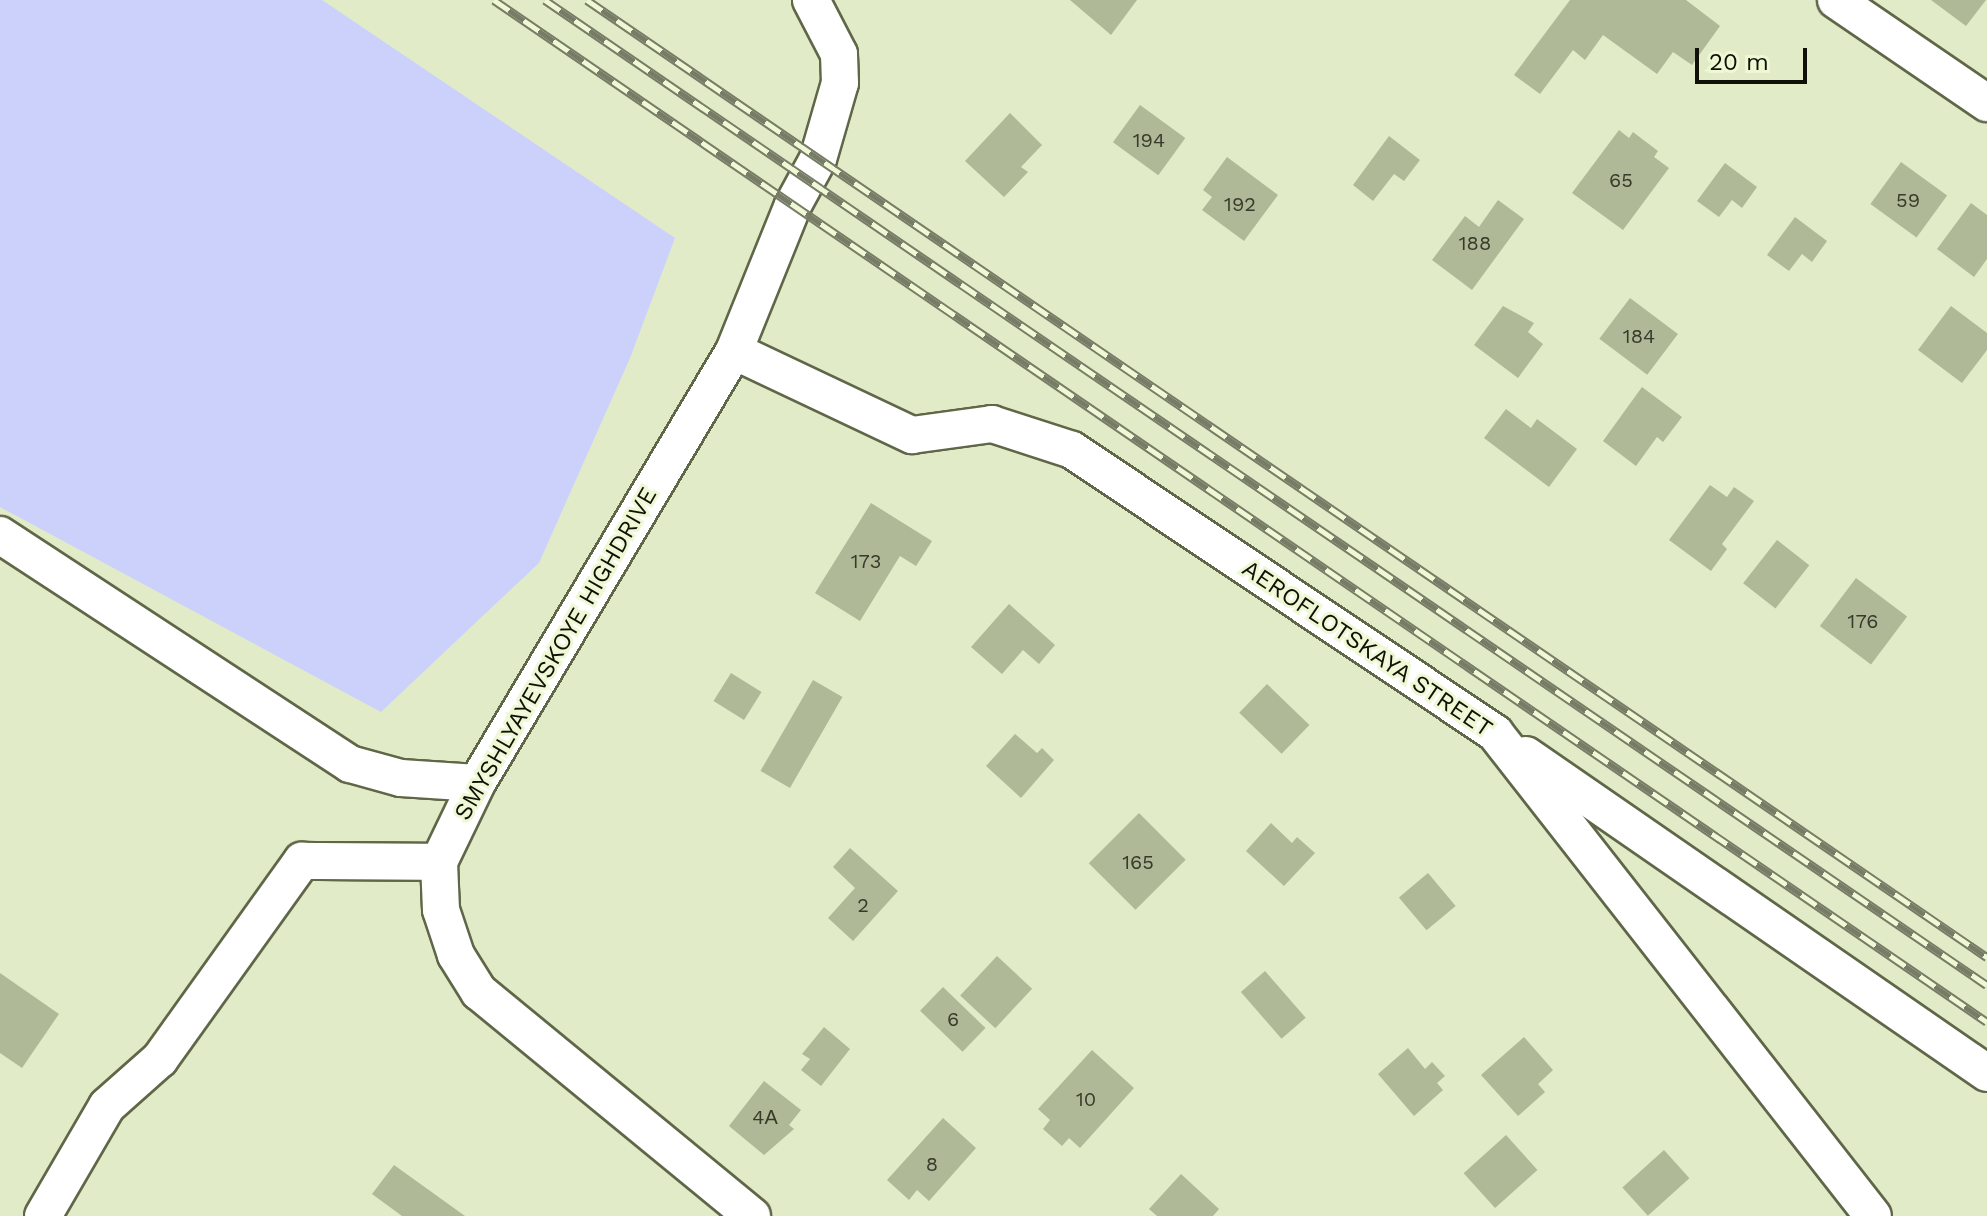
<!DOCTYPE html>
<html>
<head>
<meta charset="utf-8">
<style>
  body { margin:0 }
  #map { position:relative; width:1987px; height:1216px; overflow:hidden; background:#e2ebc8; font-family:"Work Sans",sans-serif }
  div>[style] { position:absolute }
  .green>* { inset:0; background:#cbd1fb }
  .building>* { inset:0; background:#afb897; transform-origin:0 0 }
  .roads { filter:drop-shadow(2px 0 #5f6748) drop-shadow(-2px 0 #5f6748) drop-shadow(0 2px #5f6748) drop-shadow(0 -2px #5f6748) }
  .minor>* { height:36px; margin:-18px; padding:0 18px; transform-origin:18px; border-radius:18px; background:#fff }
  .rail>* { height:9px; margin-top:-4.5px; transform-origin:0; background:repeating-linear-gradient(90deg,#eff8d5 0 18px,#767c65 0 36px); box-sizing:border-box; border-block:2px solid #767c65 }
  span { translate:-50% -50%; white-space:nowrap; text-align:center; line-height:1.15; -webkit-text-stroke:6px #eff8d5; paint-order:stroke }
  .number-label { font-size:20px; color:#373b2a }
  .number-label span { -webkit-text-stroke-width:0 }
  .street-label { font-size:24px; color:#0f1106 }
  .scale { position:absolute; left:1695px; top:48px; width:112px; height:36px; box-sizing:border-box; border:4px solid #0f1106; border-top:0; padding-left:10px; font-size:24px; line-height:28px; white-space:nowrap; color:#0f1106; -webkit-text-stroke:6px #eff8d5; paint-order:stroke }
</style>
</head>
<body>
<div id="map">
  <div class="green">
    <div style="clip-path:polygon(0 0,322px 0,675px 238px,630px 358px,539px 563px,381px 712px,0 507px)"></div>
  </div>
  <div class="building">
    <div style="clip-path:polygon(1070px 0,1137px 0,1111px 35px)"></div>
    <div style="clip-path:polygon(1570px 0,1686px 0,1720px 26px,1692px 65px,1673px 52px,1657px 74px,1603px 35px,1585px 60px,1573px 50px,1540px 94px,1514px 75px)"></div>
    <div style="clip-path:polygon(1931px 0,1986px 0,1966px 26px)"></div>
    <div style="left:1140px;top:105px;width:56px;height:46px;rotate:36deg"></div>
    <div style="clip-path:polygon(1010px 113px,1042px 145px,1021px 167px,1028px 172px,1004px 197px,965px 161px)"></div>
    <div style="clip-path:polygon(1619px 130px,1629px 138px,1633px 132px,1658px 151px,1654px 157px,1669px 168px,1623px 230px,1572px 193px)"></div>
    <div style="clip-path:polygon(1389px 136px,1420px 160px,1404px 181px,1394px 174px,1373px 201px,1353px 185px)"></div>
    <div style="clip-path:polygon(1227px 157px,1278px 195px,1244px 241px,1202px 210px,1212px 197px,1203px 190px)"></div>
    <div style="left:1901px;top:162px;width:57px;height:52px;rotate:36deg"></div>
    <div style="clip-path:polygon(1725px 163px,1757px 187px,1742px 208px,1732px 200px,1719px 217px,1697px 201px)"></div>
    <div style="clip-path:polygon(1498px 200px,1524px 219px,1472px 290px,1432px 260px,1465px 216px,1479px 227px)"></div>
    <div style="clip-path:polygon(1971px 203px,1987px 215px,1987px 259px,1974px 277px,1937px 249px)"></div>
    <div style="clip-path:polygon(1795px 217px,1827px 241px,1812px 262px,1802px 254px,1789px 271px,1767px 255px)"></div>
    <div style="left:1630px;top:298px;width:60px;height:51px;rotate:37deg"></div>
    <div style="clip-path:polygon(1503px 306px,1534px 323px,1528px 332px,1543px 344px,1518px 378px,1474px 345px)"></div>
    <div style="clip-path:polygon(1951px 306px,1987px 333px,1987px 350px,1962px 383px,1918px 350px)"></div>
    <div style="clip-path:polygon(1642px 387px,1682px 417px,1663px 442px,1657px 437px,1636px 466px,1603px 441px)"></div>
    <div style="clip-path:polygon(1506px 409px,1531px 428px,1537px 419px,1577px 449px,1549px 487px,1484px 438px)"></div>
    <div style="clip-path:polygon(1710px 485px,1727px 497px,1734px 487px,1754px 501px,1722px 544px,1727px 549px,1711px 571px,1669px 540px)"></div>
    <div style="clip-path:polygon(871px 503px,932px 541px,916px 566px,900px 556px,860px 621px,815px 593px)"></div>
    <div style="left:1777px;top:540px;width:41px;height:55px;rotate:38deg"></div>
    <div style="left:1856px;top:578px;width:64px;height:60px;rotate:37deg"></div>
    <div style="clip-path:polygon(1009px 604px,1055px 645px,1039px 664px,1023px 650px,1002px 674px,971px 647px)"></div>
    <div style="left:731px;top:673px;width:36px;height:33px;rotate:32deg"></div>
    <div style="left:813px;top:680px;width:34px;height:105px;rotate:30deg"></div>
    <div style="left:1267px;top:684px;width:59px;height:40px;rotate:44deg"></div>
    <div style="clip-path:polygon(1015px 734px,1037px 753px,1042px 748px,1054px 760px,1021px 798px,986px 766px)"></div>
    <div style="left:1139px;top:813px;width:66px;height:71px;rotate:45deg"></div>
    <div style="clip-path:polygon(1271px 823px,1292px 843px,1297px 837px,1315px 853px,1284px 886px,1246px 851px)"></div>
    <div style="clip-path:polygon(850px 848px,898px 891px,853px 941px,828px 918px,855px 888px,833px 867px)"></div>
    <div style="left:1428px;top:873px;width:43px;height:38px;rotate:50deg"></div>
    <div style="left:997px;top:956px;width:48px;height:54px;rotate:43deg"></div>
    <div style="left:1265px;top:971px;width:62px;height:32px;rotate:49deg"></div>
    <div style="clip-path:polygon(0 973px,59px 1014px,22px 1068px,0 1053px)"></div>
    <div style="left:943px;top:987px;width:59px;height:33px;rotate:44deg"></div>
    <div style="clip-path:polygon(824px 1027px,850px 1049px,821px 1086px,801px 1070px,810px 1059px,802px 1054px)"></div>
    <div style="clip-path:polygon(1524px 1037px,1553px 1070px,1538px 1084px,1545px 1092px,1518px 1116px,1481px 1075px)"></div>
    <div style="clip-path:polygon(1408px 1048px,1425px 1069px,1432px 1062px,1445px 1076px,1437px 1083px,1443px 1090px,1414px 1116px,1378px 1074px)"></div>
    <div style="clip-path:polygon(1092px 1050px,1134px 1088px,1080px 1148px,1069px 1138px,1062px 1146px,1043px 1129px,1050px 1120px,1038px 1109px)"></div>
    <div style="clip-path:polygon(764px 1081px,801px 1110px,789px 1125px,794px 1129px,764px 1155px,729px 1126px)"></div>
    <div style="clip-path:polygon(943px 1118px,976px 1148px,929px 1201px,917px 1190px,909px 1200px,887px 1180px)"></div>
    <div style="left:1506px;top:1135px;width:47px;height:57px;rotate:48deg"></div>
    <div style="left:1664px;top:1150px;width:38px;height:56px;rotate:48deg"></div>
    <div style="clip-path:polygon(394px 1165px,465px 1216px,402px 1216px,372px 1194px)"></div>
    <div style="clip-path:polygon(1181px 1174px,1219px 1209px,1213px 1216px,1157px 1216px,1149px 1209px)"></div>
  </div>
  <div class="roads">
    <div class="minor">
      <div style="left:1836px;top:0;width:183px;rotate:34.3deg"></div>
      <div style="left:734px;top:351px;width:197px;rotate:25.3deg"></div>
      <div style="left:912px;top:435px;width:81px;rotate:-7.8deg"></div>
      <div style="left:992px;top:424px;width:84px;rotate:18deg"></div>
      <div style="left:1072px;top:450px;width:509px;rotate:33.78deg"></div>
      <div style="left:1495px;top:733px;width:613px;rotate:51.95deg"></div>
      <div style="left:0;top:535px;width:418px;rotate:33.2deg"></div>
      <div style="left:350px;top:764px;width:53px;rotate:15.4deg"></div>
      <div style="left:401px;top:778px;width:76px;rotate:3.8deg"></div>
      <div style="left:1526px;top:755px;width:560px;rotate:34.6deg"></div>
      <div style="left:43px;top:1216px;width:127px;rotate:-59.8deg"></div>
      <div style="left:107px;top:1106px;width:71px;rotate:-41.6deg"></div>
      <div style="left:160px;top:1059px;width:244px;rotate:-54.4deg"></div>
      <div style="left:302px;top:861px;width:137px;rotate:0.4deg"></div>
      <div style="left:752px;top:1216px;width:353px;rotate:-140.6deg"></div>
      <div style="left:479px;top:992px;width:44px;rotate:-121.9deg"></div>
      <div style="left:456px;top:955px;width:47px;rotate:-108.4deg"></div>
      <div style="left:441px;top:910px;width:48px;rotate:-92.4deg"></div>
      <div style="left:439px;top:862px;width:88px;rotate:-64.3deg"></div>
      <div style="left:477px;top:783px;width:503px;rotate:-59.25deg"></div>
      <div style="left:734px;top:351px;width:157px;rotate:-68deg"></div>
      <div style="left:793px;top:205px;width:52px;rotate:-61.5deg"></div>
      <div style="left:818px;top:159px;width:79px;rotate:-73.9deg"></div>
      <div style="left:840px;top:83px;width:29px;rotate:-92deg"></div>
      <div style="left:839px;top:54px;width:61px;rotate:-117.4deg"></div>
    </div>
  </div>
  <div class="rail">
    <div style="left:494px;top:0;width:1809px;rotate:34.39deg"></div>
    <div style="left:545px;top:0;width:1746px;rotate:34.34deg"></div>
    <div style="left:587px;top:0;width:1696px;rotate:34.36deg"></div>
  </div>
  <div class="number-label">
    <span style="left:1149px;top:140px">194</span>
    <span style="left:1621px;top:180px">65</span>
    <span style="left:1908px;top:200px">59</span>
    <span style="left:1240px;top:204px">192</span>
    <span style="left:1475px;top:243px">188</span>
    <span style="left:1639px;top:336px">184</span>
    <span style="left:866px;top:561px">173</span>
    <span style="left:1863px;top:621px">176</span>
    <span style="left:1138px;top:862px">165</span>
    <span style="left:863px;top:905px">2</span>
    <span style="left:953px;top:1019px">6</span>
    <span style="left:1086px;top:1099px">10</span>
    <span style="left:765px;top:1117px">4А</span>
    <span style="left:932px;top:1164px">8</span>
  </div>
  <div class="street-label">
    <span style="left:1367px;top:649px;rotate:34deg">AEROFLOTSKAYA STREET</span>
    <span style="left:556px;top:654px;rotate:-60deg">SMYSHLYAYEVSKOYE HIGHDRIVE</span>
  </div>
  <div class="scale">20 m</div>
</div>
</body>
</html>
